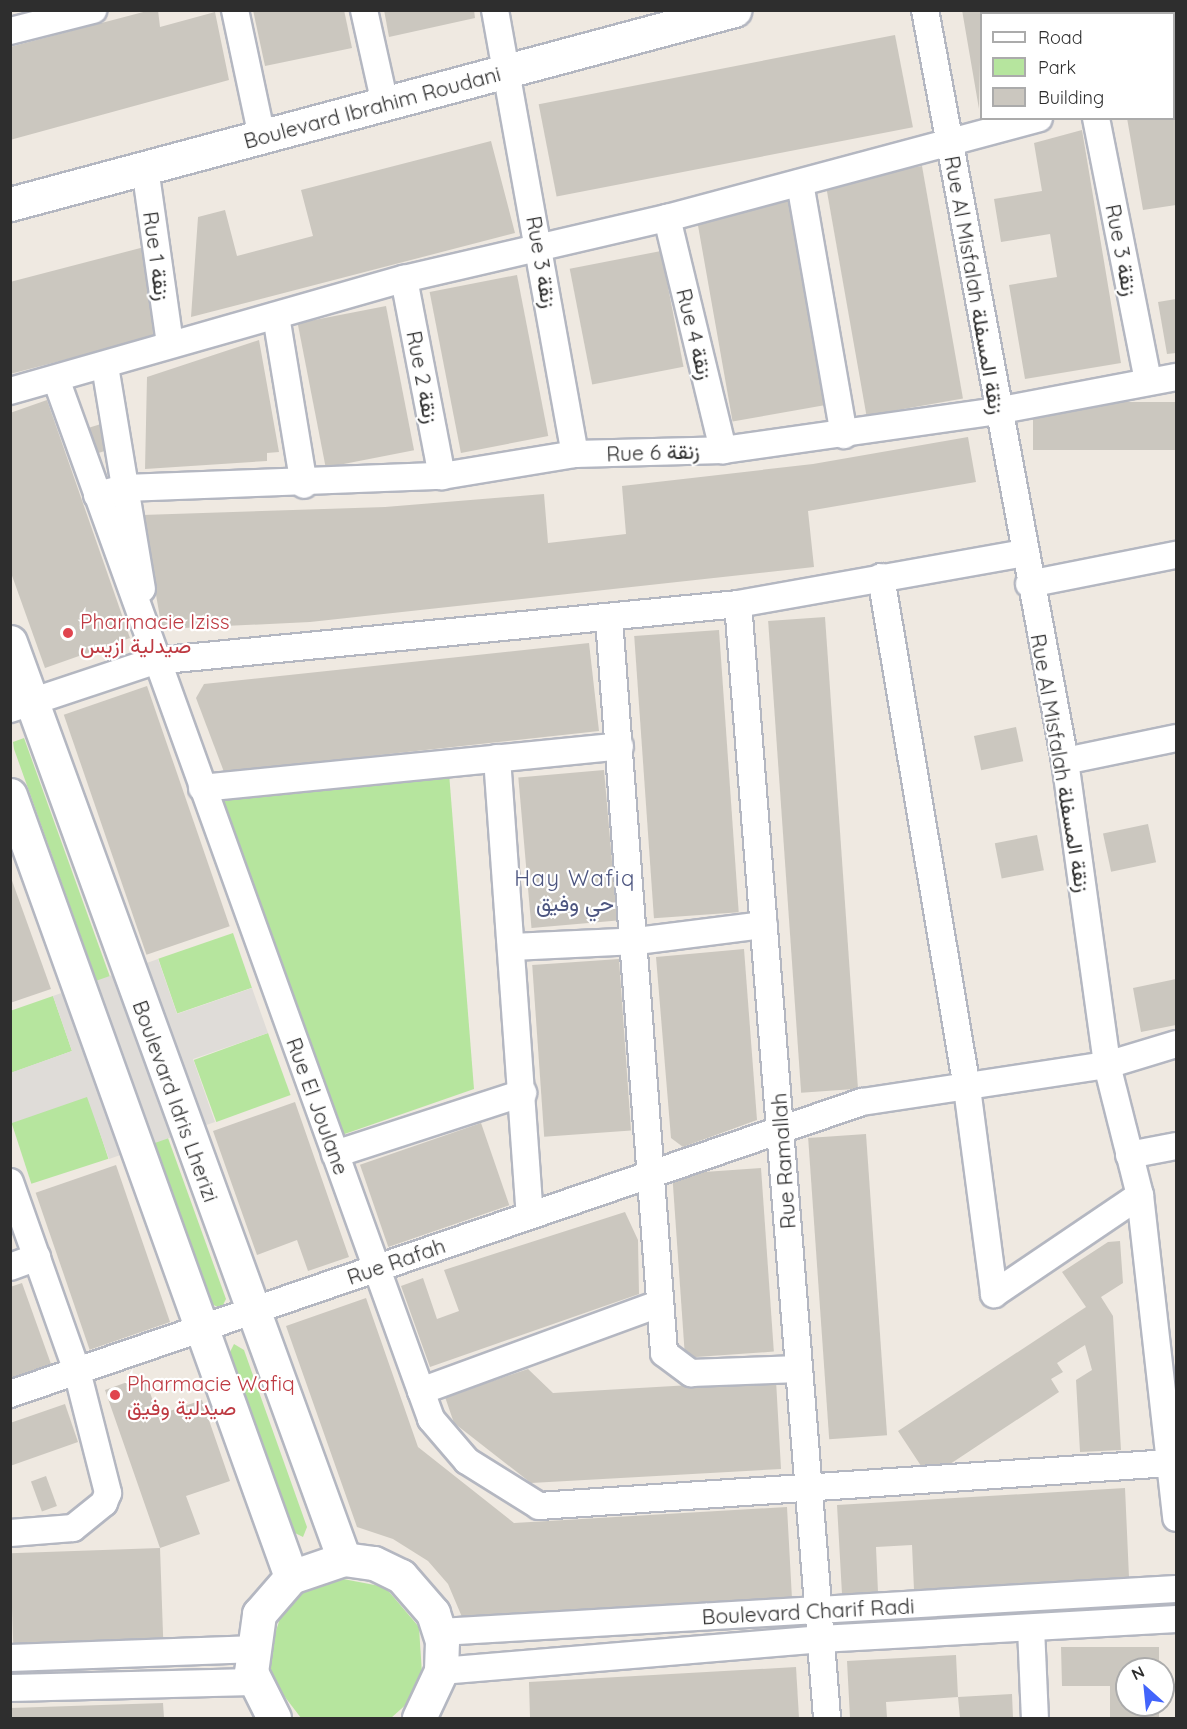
<!DOCTYPE html>
<html>
<head>
<meta charset="utf-8">
<style>
  body { margin:0 }
  #map { position:relative; width:1187px; height:1729px; overflow:hidden; background:#efe9e1; font-family:Quicksand,Vazirmatn,sans-serif }
  div>[style] { position:absolute }
  .green>* { inset:0; background:#b6e59e; transform-origin:0 0 }
  .plaza>* { inset:0; background:#dfdcd8 }
  .building>* { inset:0; background:#cbc7bf; transform-origin:0 0 }
  .roads { filter:drop-shadow(2px 0 #b4b7c1) drop-shadow(-2px 0 #b4b7c1) drop-shadow(0 2px #b4b7c1) drop-shadow(0 -2px #b4b7c1) }
  .street>* { height:26px; margin:-13px; padding:0 13px; transform-origin:13px; border-radius:13px; background:#fff }
  .secondary>* { height:33px; margin:-16.5px; padding:0 16.5px; transform-origin:16.5px; border-radius:16.5px; background:#fff }
  .dots>* { width:16px; height:16px; translate:-50% -50%; box-sizing:border-box; border:3px solid #fff; border-radius:50% }
  span { translate:-50% -50%; white-space:nowrap; text-align:center; line-height:1.15; -webkit-text-stroke:4.5px #fff; paint-order:stroke }
  .street-label { font-size:21px; color:#2e2e2e }
  .health-label { font-size:21px; color:#be3a42 }
  .left { translate:0 -50%; text-align:left }
  .neighbourhood-label { font-size:22px; color:#4d5680; letter-spacing:1.5px }
  .frame { position:absolute; inset:0; border:12px solid #2e2e2e; pointer-events:none }
  .legend { position:absolute; left:980px; top:12px; width:195px; height:108px; box-sizing:border-box; background:#fff; border:2px solid #ababab; margin:0; padding:8px 10px; list-style:none; font-size:18px; color:#2e2e2e }
  .legend li { display:flex; align-items:center; gap:12px; height:30px }
  .legend b { width:30px; border:2px solid #ababab }
  .north { position:absolute; left:1115px; top:1657px; width:60px; height:60px; box-sizing:border-box; background:#fff; border:2px solid #ababab; border-radius:50%; rotate:333deg; font-size:16px; font-weight:700; line-height:24px; text-align:center; color:#2e2e2e }
  .north::after { content:''; display:block; margin:auto; width:21px; height:27px; background:#4264fb; clip-path:polygon(50% 0,100% 100%,50% 72%,0 100%) }
</style>
</head>
<body>
<div id="map">
  <div class="green">
    <div style="clip-path:polygon(24px 738px,226px 1299px,221px 1309px,212px 1304px,14px 749px,13px 742px)"></div>
    <div style="clip-path:polygon(449px 773px,474px 1089px,336px 1137px,217px 797px)"></div>
    <div style="left:233px;top:933px;width:58px;height:79px;rotate:71deg"></div>
    <div style="clip-path:polygon(53px 996px,72px 1051px,11px 1073px,10px 1011px)"></div>
    <div style="left:268px;top:1033px;width:66px;height:79px;rotate:70deg"></div>
    <div style="left:88px;top:1096px;width:66px;height:81px;rotate:72deg"></div>
    <div style="clip-path:polygon(234px 1344px,244px 1350px,307px 1527px,303px 1537px,293px 1532px,229px 1354px)"></div>
    <div style="clip-path:polygon(338px 1578px,385px 1587px,419px 1627px,422px 1674px,410px 1701px,391px 1718px,301px 1718px,272px 1680px,268px 1656px,282px 1612px,307px 1588px)"></div>
  </div>
  <div class="plaza">
    <div style="clip-path:polygon(158px 959px,177px 1014px,252px 988px,268px 1033px,193px 1059px,215px 1122px,109px 1159px,87px 1097px,12px 1123px,10px 1073px,72px 1051px,53px 996px)"></div>
  </div>
  <div class="building">
    <div style="clip-path:polygon(151px 10px,158px 10px,160px 27px,215px 12px,229px 80px,10px 140px,10px 47px)"></div>
    <div style="clip-path:polygon(253px 10px,344px 10px,352px 48px,265px 66px)"></div>
    <div style="clip-path:polygon(384px 10px,474px 10px,475px 18px,389px 37px)"></div>
    <div style="clip-path:polygon(962px 10px,1050px 14px,981px 14px,979px 109px)"></div>
    <div style="clip-path:polygon(1093px 10px,1176px 10px,1176px 58px,1174px 14px)"></div>
    <div style="left:895px;top:35px;width:94px;height:363px;rotate:79deg"></div>
    <div style="clip-path:polygon(1176px 106px,1176px 205px,1143px 210px,1127px 118px,1174px 118px)"></div>
    <div style="clip-path:polygon(1082px 130px,1121px 363px,1025px 379px,1009px 285px,1057px 277px,1050px 234px,1001px 242px,994px 199px,1042px 191px,1034px 143px)"></div>
    <div style="clip-path:polygon(491px 141px,515px 233px,191px 317px,198px 217px,225px 210px,237px 256px,313px 236px,301px 190px)"></div>
    <div style="left:922px;top:166px;width:236px;height:98px;rotate:80deg"></div>
    <div style="left:791px;top:200px;width:208px;height:96px;rotate:80deg"></div>
    <div style="clip-path:polygon(152px 245px,153px 337px,10px 374px,10px 282px)"></div>
    <div style="left:661px;top:251px;width:118px;height:93px;rotate:79deg"></div>
    <div style="left:517px;top:275px;width:164px;height:89px;rotate:79deg"></div>
    <div style="clip-path:polygon(1176px 299px,1176px 353px,1167px 354px,1158px 302px)"></div>
    <div style="left:386px;top:306px;width:147px;height:90px;rotate:79deg"></div>
    <div style="clip-path:polygon(259px 340px,279px 452px,267px 453px,267px 461px,145px 469px,147px 377px)"></div>
    <div style="clip-path:polygon(47px 400px,130px 638px,45px 668px,10px 570px,10px 413px)"></div>
    <div style="left:1176px;top:402px;width:48px;height:143px;rotate:90deg"></div>
    <div style="left:101px;top:424px;width:27px;height:17px;rotate:73deg"></div>
    <div style="clip-path:polygon(968px 437px,976px 482px,808px 511px,814px 567px,310px 622px,162px 629px,142px 515px,385px 507px,544px 494px,548px 543px,626px 534px,622px 486px,813px 464px)"></div>
    <div style="left:825px;top:617px;width:473px;height:57px;rotate:86deg"></div>
    <div style="left:719px;top:630px;width:283px;height:85px;rotate:86deg"></div>
    <div style="clip-path:polygon(589px 643px,599px 731px,224px 772px,196px 698px,204px 684px)"></div>
    <div style="left:147px;top:686px;width:254px;height:88px;rotate:71deg"></div>
    <div style="left:1016px;top:727px;width:35px;height:43px;rotate:78deg"></div>
    <div style="left:604px;top:770px;width:151px;height:86px;rotate:85deg"></div>
    <div style="left:1148px;top:824px;width:39px;height:46px;rotate:78deg"></div>
    <div style="left:1037px;top:835px;width:36px;height:43px;rotate:79deg"></div>
    <div style="clip-path:polygon(10px 875px,51px 989px,10px 1003px)"></div>
    <div style="clip-path:polygon(744px 949px,757px 1120px,683px 1147px,671px 1138px,656px 957px)"></div>
    <div style="left:619px;top:959px;width:172px;height:87px;rotate:86deg"></div>
    <div style="clip-path:polygon(1176px 979px,1176px 1025px,1141px 1032px,1133px 988px)"></div>
    <div style="clip-path:polygon(295px 1102px,349px 1257px,308px 1271px,297px 1240px,257px 1255px,213px 1131px)"></div>
    <div style="left:481px;top:1123px;width:87px;height:128px;rotate:71deg"></div>
    <div style="left:866px;top:1134px;width:302px;height:58px;rotate:86deg"></div>
    <div style="left:116px;top:1165px;width:166px;height:85px;rotate:71deg"></div>
    <div style="left:761px;top:1168px;width:184px;height:89px;rotate:86deg"></div>
    <div style="clip-path:polygon(625px 1212px,638px 1240px,639px 1294px,430px 1367px,401px 1286px,423px 1278px,437px 1319px,459px 1311px,444px 1270px)"></div>
    <div style="clip-path:polygon(1120px 1241px,1123px 1283px,1101px 1297px,1113px 1316px,1121px 1450px,1080px 1452px,1076px 1380px,1092px 1370px,1085px 1345px,1057px 1363px,1063px 1372px,1051px 1379px,1059px 1392px,929px 1478px,898px 1431px,1086px 1307px,1062px 1272px,1108px 1242px)"></div>
    <div style="clip-path:polygon(22px 1283px,51px 1364px,10px 1378px,10px 1287px)"></div>
    <div style="clip-path:polygon(366px 1298px,418px 1447px,514px 1523px,787px 1507px,792px 1599px,462px 1617px,448px 1584px,428px 1561px,393px 1539px,357px 1527px,286px 1326px)"></div>
    <div style="clip-path:polygon(528px 1369px,553px 1393px,776px 1380px,781px 1469px,531px 1483px,454px 1423px,445px 1397px)"></div>
    <div style="clip-path:polygon(144px 1376px,158px 1415px,202px 1400px,230px 1481px,186px 1496px,200px 1534px,160px 1548px,105px 1390px)"></div>
    <div style="clip-path:polygon(65px 1404px,78px 1442px,10px 1466px,10px 1423px)"></div>
    <div style="left:46px;top:1476px;width:32px;height:16px;rotate:70deg"></div>
    <div style="clip-path:polygon(1125px 1488px,1129px 1577px,914px 1590px,912px 1545px,876px 1547px,878px 1592px,842px 1594px,837px 1505px)"></div>
    <div style="left:160px;top:1548px;width:91px;height:150px;rotate:88deg"></div>
    <div style="clip-path:polygon(1061px 1647px,1159px 1647px,1159px 1669px,1127px 1669px,1127px 1705px,1159px 1705px,1159px 1718px,1110px 1718px,1110px 1686px,1062px 1686px)"></div>
    <div style="clip-path:polygon(956px 1655px,958px 1697px,1012px 1694px,1013px 1718px,960px 1718px,958px 1697px,886px 1702px,887px 1718px,850px 1718px,847px 1661px)"></div>
    <div style="clip-path:polygon(796px 1667px,799px 1718px,530px 1718px,529px 1682px)"></div>
    <div style="clip-path:polygon(163px 1703px,164px 1718px,10px 1718px,10px 1708px)"></div>
  </div>
  <div class="roads">
    <div class="street">
      <div style="left:235px;top:10px;width:130px;rotate:78deg"></div>
      <div style="left:364px;top:10px;width:96px;rotate:77.4deg"></div>
      <div style="left:495px;top:10px;width:451px;rotate:79.8deg"></div>
      <div style="left:925px;top:10px;width:764px;rotate:79.44deg"></div>
      <div style="left:1065px;top:761px;width:307px;rotate:82.1deg"></div>
      <div style="left:1107px;top:1065px;width:134px;rotate:75.8deg"></div>
      <div style="left:1140px;top:1195px;width:325px;rotate:83.6deg"></div>
      <div style="left:10px;top:31px;width:86px;rotate:-14.2deg"></div>
      <div style="left:1174px;top:80px;width:2px;rotate:-27deg"></div>
      <div style="left:1096px;top:118px;width:268px;rotate:78.8deg"></div>
      <div style="left:145px;top:168px;width:178px;rotate:81.9deg"></div>
      <div style="left:800px;top:183px;width:256px;rotate:80.1deg"></div>
      <div style="left:667px;top:218px;width:239px;rotate:76.4deg"></div>
      <div style="left:404px;top:279px;width:201px;rotate:79.1deg"></div>
      <div style="left:276px;top:316px;width:171px;rotate:80.6deg"></div>
      <div style="left:105px;top:366px;width:226px;rotate:80.6deg"></div>
      <div style="left:56px;top:379px;width:1076px;rotate:70.17deg"></div>
      <div style="left:421px;top:1391px;width:30px;rotate:70deg"></div>
      <div style="left:431px;top:1419px;width:55px;rotate:49.4deg"></div>
      <div style="left:467px;top:1461px;width:85px;rotate:32deg"></div>
      <div style="left:539px;top:1506px;width:632px;rotate:-3.9deg"></div>
      <div style="left:10px;top:391px;width:410px;rotate:-15.9deg"></div>
      <div style="left:404px;top:279px;width:270px;rotate:-13.1deg"></div>
      <div style="left:667px;top:218px;width:385px;rotate:-15deg"></div>
      <div style="left:97px;top:495px;width:29px;rotate:-14deg"></div>
      <div style="left:125px;top:488px;width:317px;rotate:-2.2deg"></div>
      <div style="left:442px;top:476px;width:135px;rotate:-9.4deg"></div>
      <div style="left:575px;top:454px;width:148px;rotate:-1.5deg"></div>
      <div style="left:723px;top:450px;width:276px;rotate:-8.1deg"></div>
      <div style="left:996px;top:411px;width:183px;rotate:-10.7deg"></div>
      <div style="left:881px;top:577px;width:518px;rotate:80.45deg"></div>
      <div style="left:967px;top:1088px;width:208px;rotate:82.5deg"></div>
      <div style="left:994px;top:1294px;width:176px;rotate:-34.1deg"></div>
      <div style="left:1029px;top:584px;width:150px;rotate:-11.2deg"></div>
      <div style="left:738px;top:604px;width:1118px;rotate:85.43deg"></div>
      <div style="left:609px;top:619px;width:736px;rotate:85.71deg"></div>
      <div style="left:664px;top:1353px;width:34px;rotate:37deg"></div>
      <div style="left:691px;top:1373px;width:108px;rotate:-2.1deg"></div>
      <div style="left:10px;top:709px;width:152px;rotate:-18.4deg"></div>
      <div style="left:154px;top:661px;width:587px;rotate:-5.57deg"></div>
      <div style="left:738px;top:604px;width:290px;rotate:-10.1deg"></div>
      <div style="left:497px;top:758px;width:458px;rotate:85.9deg"></div>
      <div style="left:1065px;top:761px;width:113px;rotate:-11.7deg"></div>
      <div style="left:202px;top:788px;width:420px;rotate:-5.7deg"></div>
      <div style="left:512px;top:947px;width:125px;rotate:-2.7deg"></div>
      <div style="left:637px;top:941px;width:128px;rotate:-7.2deg"></div>
      <div style="left:335px;top:1154px;width:198px;rotate:-18deg"></div>
      <div style="left:1129px;top:1155px;width:48px;rotate:-10.8deg"></div>
      <div style="left:10px;top:1182px;width:201px;rotate:70.5deg"></div>
      <div style="left:77px;top:1371px;width:126px;rotate:75.7deg"></div>
      <div style="left:108px;top:1493px;width:11px;rotate:112deg"></div>
      <div style="left:104px;top:1503px;width:40px;rotate:141deg"></div>
      <div style="left:73px;top:1528px;width:63px;rotate:175.5deg"></div>
      <div style="left:10px;top:1267px;width:29px;rotate:-20deg"></div>
      <div style="left:421px;top:1391px;width:253px;rotate:-20.1deg"></div>
      <div style="left:10px;top:1394px;width:901px;rotate:-18.92deg"></div>
      <div style="left:862px;top:1102px;width:248px;rotate:-8.6deg"></div>
      <div style="left:1107px;top:1065px;width:72px;rotate:-16.9deg"></div>
      <div style="left:1031px;top:1628px;width:90px;rotate:87.5deg"></div>
      <div style="left:440px;top:1632px;width:737px;rotate:-3.34deg"></div>
      <div style="left:10px;top:1658px;width:240px;rotate:-2.1deg"></div>
      <div style="left:441px;top:1671px;width:380px;rotate:-4.8deg"></div>
      <div style="left:820px;top:1639px;width:357px;rotate:-3.2deg"></div>
      <div style="left:10px;top:1688px;width:243px;rotate:-1.4deg"></div>
    </div>
    <div class="secondary">
      <div style="left:10px;top:204px;width:750px;rotate:-15deg"></div>
      <div style="left:10px;top:642px;width:976px;rotate:69.99deg"></div>
      <div style="left:10px;top:795px;width:831px;rotate:70.23deg"></div>
      <div style="left:274px;top:1718px;width:51px;rotate:-116.6deg"></div>
      <div style="left:251px;top:1672px;width:59px;rotate:-82.1deg"></div>
      <div style="left:259px;top:1614px;width:49px;rotate:-49.1deg"></div>
      <div style="left:291px;top:1577px;width:56px;rotate:-18.8deg"></div>
      <div style="left:344px;top:1559px;width:30px;rotate:8deg"></div>
      <div style="left:374px;top:1563px;width:30px;rotate:26deg"></div>
      <div style="left:401px;top:1576px;width:49px;rotate:49.1deg"></div>
      <div style="left:433px;top:1613px;width:29px;rotate:72deg"></div>
      <div style="left:442px;top:1641px;width:30px;rotate:92deg"></div>
      <div style="left:441px;top:1671px;width:52px;rotate:115.1deg"></div>
    </div>
  </div>
  <div class="dots">
    <div style="left:68px;top:633px;background:#e0444e"></div>
    <div style="left:115px;top:1395px;background:#e0444e"></div>
  </div>
  <div class="street-label">
    <span style="left:372px;top:107px;rotate:-15deg">Boulevard Ibrahim Roudani</span>
    <span style="left:1122px;top:250px;rotate:79deg">Rue 3 زنقة</span>
    <span style="left:157px;top:256px;rotate:82deg">Rue 1 زنقة</span>
    <span style="left:542px;top:262px;rotate:80deg">Rue 3 زنقة</span>
    <span style="left:975px;top:285px;rotate:80deg">Rue Al Misfalah زنقة المسفلة</span>
    <span style="left:695px;top:334px;rotate:76deg">Rue 4 زنقة</span>
    <span style="left:423px;top:377px;rotate:79deg">Rue 2 زنقة</span>
    <span style="left:653px;top:452px;rotate:-2deg">Rue 6 زنقة</span>
    <span style="left:1061px;top:763px;rotate:80deg">Rue Al Misfalah زنقة المسفلة</span>
    <span style="left:176px;top:1101px;rotate:70deg">Boulevard Idris Lherizi</span>
    <span style="left:318px;top:1106px;rotate:70deg">Rue El Joulane</span>
    <span style="left:783px;top:1161px;rotate:-94deg">Rue Ramallah</span>
    <span style="left:396px;top:1261px;rotate:-19deg">Rue Rafah</span>
    <span style="left:808px;top:1611px;rotate:-3deg">Boulevard Charif Radi</span>
  </div>
  <div class="health-label">
    <span class="left" style="left:80px;top:633px">Pharmacie Iziss<br>صيدلية ازيس</span>
    <span class="left" style="left:127px;top:1395px">Pharmacie Wafiq<br>صيدلية وفيق</span>
  </div>
  <div class="neighbourhood-label">
    <span style="left:575px;top:891px">Hay Wafiq<br>حي وفيق</span>
  </div>
  <div class="frame"></div>
  <ul class="legend">
  <li><b style="height:8px;background:#fff"></b>Road</li>
  <li><b style="height:16px;background:#b6e59e"></b>Park</li>
  <li><b style="height:16px;background:#cbc7bf"></b>Building</li>
  </ul>
  <div class="north">N</div>
</div>
</body>
</html>
